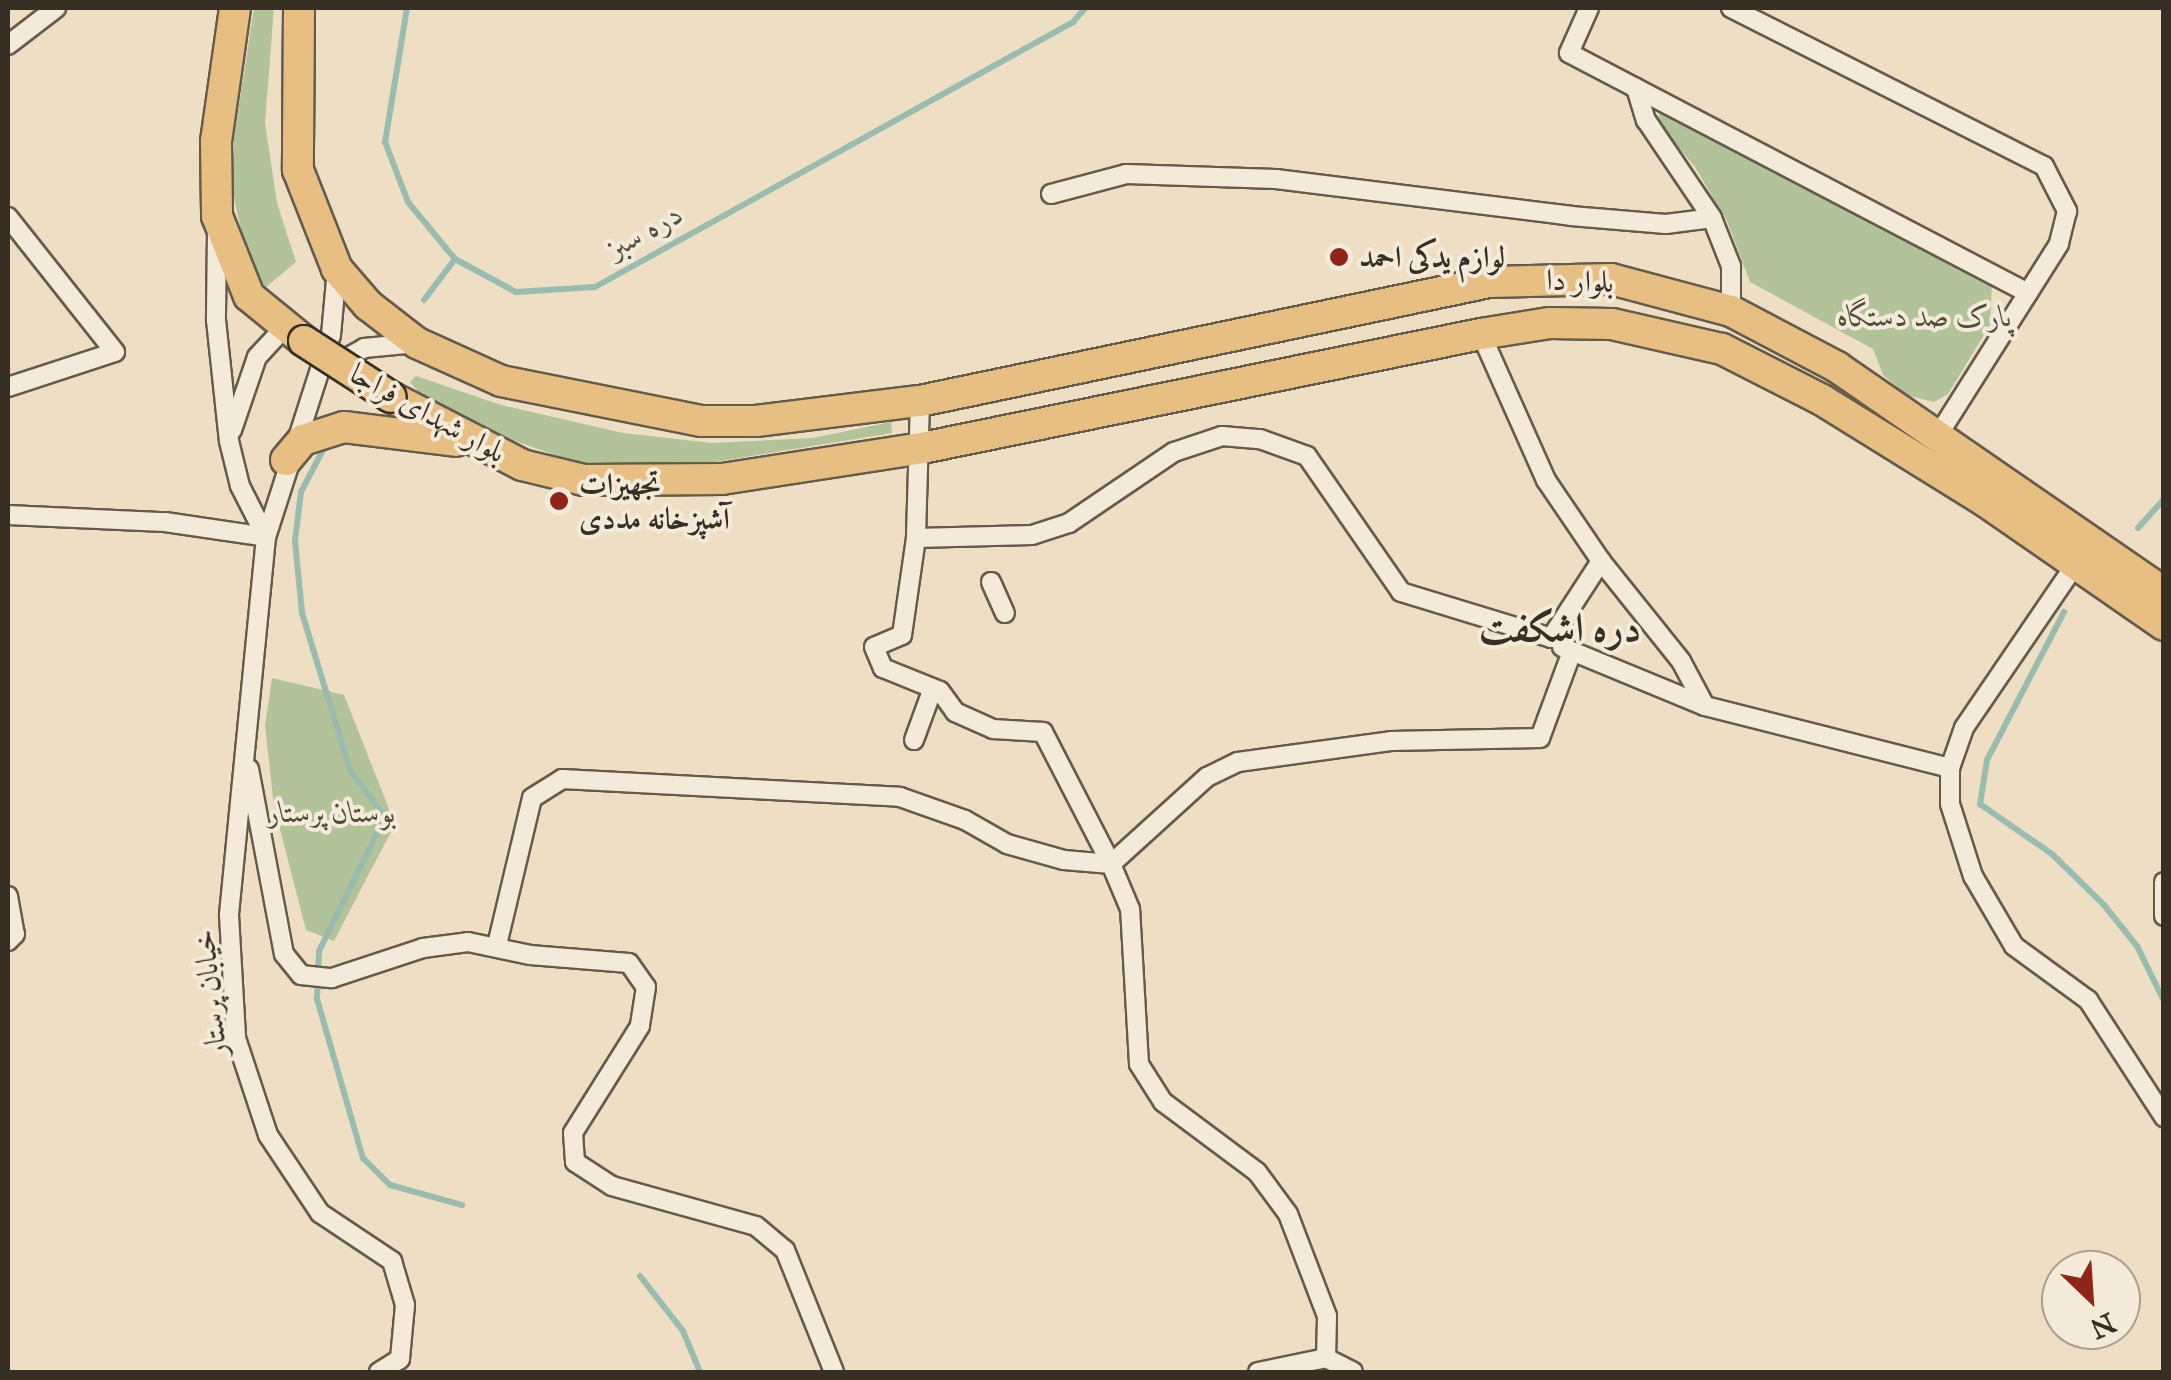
<!DOCTYPE html>
<html>
<head>
<meta charset="utf-8">
<style>
  body { margin:0 }
  #map { position:relative; width:2171px; height:1380px; overflow:hidden; background:#eedec4; font-family:"IM FELL Great Primer",Amiri,serif }
  div>[style] { position:absolute }
  .green>* { inset:0; background:#b2c299 }
  .stream>* { height:6px; margin:-3px; padding:0 3px; transform-origin:3px; border-radius:3px; background:#9abcb0 }
  .roads { filter:drop-shadow(2px 0 #655b4b) drop-shadow(-2px 0 #655b4b) drop-shadow(0 2px #655b4b) drop-shadow(0 -2px #655b4b) }
  .minor>* { height:18px; margin:-9px; padding:0 9px; transform-origin:9px; border-radius:9px; background:#f4ead9 }
  .primary>* { height:30px; margin:-15px; padding:0 15px; transform-origin:15px; border-radius:15px; background:#e7bf82 }
  .bridges { filter:drop-shadow(2px 0 #372f23) drop-shadow(-2px 0 #372f23) drop-shadow(0 2px #372f23) drop-shadow(0 -2px #372f23) }
  .primary-bridge>* { height:30px; margin:-15px; padding:0 15px; transform-origin:15px; border-radius:15px; background:#e7bf82 }
  .dots>* { width:28px; height:28px; translate:-50% -50%; box-sizing:border-box; border:5px solid #f4ead9; border-radius:50% }
  span { translate:-50% -50%; white-space:nowrap; text-align:center; line-height:1.15; -webkit-text-stroke:8px #f4ead9; paint-order:stroke }
  .poi-label { font-size:30px; color:#372f23; font-weight:700 }
  .left { translate:0 -50%; text-align:left }
  .street-label { font-size:30px; color:#372f23 }
  .park-label { font-size:30px; color:#504c3b; font-style:italic }
  .water-label { font-size:32px; color:#505246; font-style:italic }
  .district-label { font-size:40px; color:#372f23; font-weight:700 }
  .frame { position:absolute; inset:0; border:10px solid #372f23; pointer-events:none }
  .north { position:absolute; left:2041px; top:1250px; width:100px; height:100px; box-sizing:border-box; background:#f4ead9; border:2px solid #a89f90; border-radius:50%; rotate:155deg; font-size:28px; font-weight:700; line-height:40px; text-align:center; color:#372f23 }
  .north::after { content:''; display:block; margin:auto; width:35px; height:45px; background:#8f2418; clip-path:polygon(50% 0,100% 100%,50% 72%,0 100%) }
</style>
</head>
<body>
<div id="map">
  <div class="green">
    <div style="clip-path:polygon(254px 8px,274px 8px,265px 123px,277px 203px,296px 262px,265px 288px,244px 245px,234px 197px,234px 137px)"></div>
    <div style="clip-path:polygon(1661px 107px,1992px 282px,1990px 325px,1948px 394px,1934px 402px,1906px 395px,1883px 375px,1873px 349px,1750px 282px,1727px 221px,1695px 167px,1657px 122px)"></div>
    <div style="clip-path:polygon(416px 376px,501px 405px,623px 433px,712px 443px,813px 438px,891px 422px,892px 433px,672px 469px,580px 464px,456px 420px,421px 395px,410px 382px)"></div>
    <div style="clip-path:polygon(272px 678px,344px 695px,395px 824px,334px 941px,306px 930px,274px 806px,265px 726px)"></div>
  </div>
  <div class="stream">
    <div style="left:407px;top:8px;width:136px;rotate:99.3deg"></div>
    <div style="left:385px;top:142px;width:64px;rotate:69deg"></div>
    <div style="left:408px;top:202px;width:74px;rotate:50.5deg"></div>
    <div style="left:455px;top:259px;width:69px;rotate:28.4deg"></div>
    <div style="left:516px;top:292px;width:79px;rotate:-3.6deg"></div>
    <div style="left:595px;top:287px;width:547px;rotate:-29deg"></div>
    <div style="left:1073px;top:22px;width:18px;rotate:-49deg"></div>
    <div style="left:424px;top:300px;width:51px;rotate:-52.9deg"></div>
    <div style="left:325px;top:446px;width:52px;rotate:117.6deg"></div>
    <div style="left:301px;top:492px;width:49px;rotate:97deg"></div>
    <div style="left:295px;top:541px;width:72px;rotate:84.4deg"></div>
    <div style="left:302px;top:613px;width:164px;rotate:73deg"></div>
    <div style="left:350px;top:770px;width:59px;rotate:53.3deg"></div>
    <div style="left:385px;top:817px;width:149px;rotate:116.2deg"></div>
    <div style="left:319px;top:951px;width:48px;rotate:92.4deg"></div>
    <div style="left:317px;top:999px;width:166px;rotate:73.9deg"></div>
    <div style="left:363px;top:1158px;width:38px;rotate:45deg"></div>
    <div style="left:390px;top:1185px;width:75px;rotate:15.5deg"></div>
    <div style="left:2138px;top:528px;width:39px;rotate:-48deg"></div>
    <div style="left:2064px;top:612px;width:167px;rotate:117.5deg"></div>
    <div style="left:1987px;top:760px;width:45px;rotate:99deg"></div>
    <div style="left:1980px;top:804px;width:88px;rotate:34.8deg"></div>
    <div style="left:2052px;top:854px;width:73px;rotate:44.4deg"></div>
    <div style="left:2104px;top:905px;width:53px;rotate:51.2deg"></div>
    <div style="left:2137px;top:946px;width:61px;rotate:63.9deg"></div>
    <div style="left:640px;top:1276px;width:70px;rotate:52deg"></div>
    <div style="left:683px;top:1331px;width:44px;rotate:67.5deg"></div>
  </div>
  <div class="roads">
    <div class="minor">
      <div style="left:1589px;top:8px;width:49px;rotate:114deg"></div>
      <div style="left:1569px;top:53px;width:518px;rotate:27.6deg"></div>
      <div style="left:1731px;top:8px;width:351px;rotate:26.8deg"></div>
      <div style="left:2044px;top:166px;width:51px;rotate:62.9deg"></div>
      <div style="left:2067px;top:211px;width:34px;rotate:104deg"></div>
      <div style="left:2059px;top:244px;width:225px;rotate:122.3deg"></div>
      <div style="left:8px;top:45px;width:61px;rotate:-37.6deg"></div>
      <div style="left:1636px;top:88px;width:34px;rotate:73deg"></div>
      <div style="left:1646px;top:120px;width:118px;rotate:56deg"></div>
      <div style="left:1712px;top:218px;width:52px;rotate:68.4deg"></div>
      <div style="left:1731px;top:266px;width:45px;rotate:90deg"></div>
      <div style="left:1051px;top:194px;width:78px;rotate:-14.9deg"></div>
      <div style="left:1126px;top:174px;width:150px;rotate:1.9deg"></div>
      <div style="left:1276px;top:179px;width:297px;rotate:7.1deg"></div>
      <div style="left:1571px;top:216px;width:95px;rotate:4.8deg"></div>
      <div style="left:1666px;top:224px;width:46px;rotate:-7.4deg"></div>
      <div style="left:8px;top:217px;width:172px;rotate:51.6deg"></div>
      <div style="left:115px;top:352px;width:113px;rotate:161.9deg"></div>
      <div style="left:217px;top:232px;width:88px;rotate:90.7deg"></div>
      <div style="left:216px;top:320px;width:122px;rotate:83.9deg"></div>
      <div style="left:229px;top:441px;width:46px;rotate:76.3deg"></div>
      <div style="left:240px;top:486px;width:57px;rotate:63deg"></div>
      <div style="left:337px;top:269px;width:66px;rotate:95.2deg"></div>
      <div style="left:331px;top:335px;width:212px;rotate:107.8deg"></div>
      <div style="left:266px;top:537px;width:380px;rotate:95.6deg"></div>
      <div style="left:229px;top:915px;width:123px;rotate:86.7deg"></div>
      <div style="left:236px;top:1038px;width:102px;rotate:71.7deg"></div>
      <div style="left:268px;top:1135px;width:94px;rotate:56.3deg"></div>
      <div style="left:320px;top:1213px;width:87px;rotate:33.7deg"></div>
      <div style="left:392px;top:1261px;width:46px;rotate:73.5deg"></div>
      <div style="left:405px;top:1305px;width:54px;rotate:95.3deg"></div>
      <div style="left:400px;top:1359px;width:25px;rotate:148deg"></div>
      <div style="left:332px;top:366px;width:37px;rotate:-29deg"></div>
      <div style="left:364px;top:348px;width:53px;rotate:-5.4deg"></div>
      <div style="left:920px;top:401px;width:137px;rotate:91.7deg"></div>
      <div style="left:916px;top:538px;width:116px;rotate:-1.5deg"></div>
      <div style="left:1032px;top:535px;width:39px;rotate:-18deg"></div>
      <div style="left:1069px;top:523px;width:127px;rotate:-34.1deg"></div>
      <div style="left:1174px;top:452px;width:51px;rotate:-18.4deg"></div>
      <div style="left:1222px;top:436px;width:38px;rotate:5deg"></div>
      <div style="left:1260px;top:439px;width:50px;rotate:19.9deg"></div>
      <div style="left:1307px;top:456px;width:165px;rotate:55.3deg"></div>
      <div style="left:1401px;top:592px;width:157px;rotate:17deg"></div>
      <div style="left:1551px;top:638px;width:92px;rotate:-57deg"></div>
      <div style="left:1601px;top:561px;width:98px;rotate:-124.2deg"></div>
      <div style="left:1546px;top:480px;width:160px;rotate:-114deg"></div>
      <div style="left:232px;top:430px;width:77px;rotate:-71.1deg"></div>
      <div style="left:257px;top:357px;width:38px;rotate:-47deg"></div>
      <div style="left:8px;top:515px;width:157px;rotate:2.6deg"></div>
      <div style="left:165px;top:522px;width:102px;rotate:8.4deg"></div>
      <div style="left:916px;top:538px;width:98px;rotate:98.2deg"></div>
      <div style="left:902px;top:635px;width:30px;rotate:157deg"></div>
      <div style="left:874px;top:647px;width:23px;rotate:67deg"></div>
      <div style="left:883px;top:668px;width:61px;rotate:22deg"></div>
      <div style="left:940px;top:691px;width:26px;rotate:54deg"></div>
      <div style="left:955px;top:712px;width:42px;rotate:24.1deg"></div>
      <div style="left:993px;top:729px;width:50px;rotate:3.4deg"></div>
      <div style="left:1043px;top:732px;width:148px;rotate:62.7deg"></div>
      <div style="left:2075px;top:565px;width:197px;rotate:124.3deg"></div>
      <div style="left:1964px;top:728px;width:42px;rotate:109.3deg"></div>
      <div style="left:1950px;top:768px;width:36px;rotate:90deg"></div>
      <div style="left:1950px;top:804px;width:76px;rotate:72.3deg"></div>
      <div style="left:1973px;top:876px;width:81px;rotate:59.6deg"></div>
      <div style="left:2014px;top:946px;width:92px;rotate:36.1deg"></div>
      <div style="left:2088px;top:1000px;width:140px;rotate:57deg"></div>
      <div style="left:991px;top:582px;width:34px;rotate:66deg"></div>
      <div style="left:1562px;top:647px;width:155px;rotate:22.4deg"></div>
      <div style="left:1705px;top:706px;width:51px;rotate:-118.1deg"></div>
      <div style="left:1681px;top:661px;width:128px;rotate:-128.7deg"></div>
      <div style="left:1705px;top:706px;width:253px;rotate:14.2deg"></div>
      <div style="left:914px;top:740px;width:55px;rotate:-69.9deg"></div>
      <div style="left:249px;top:769px;width:188px;rotate:79.3deg"></div>
      <div style="left:284px;top:954px;width:27px;rotate:51deg"></div>
      <div style="left:301px;top:975px;width:31px;rotate:6deg"></div>
      <div style="left:332px;top:978px;width:96px;rotate:-18.2deg"></div>
      <div style="left:423px;top:948px;width:45px;rotate:-7.6deg"></div>
      <div style="left:468px;top:942px;width:63px;rotate:11.8deg"></div>
      <div style="left:530px;top:955px;width:99px;rotate:4.6deg"></div>
      <div style="left:629px;top:963px;width:29px;rotate:55deg"></div>
      <div style="left:646px;top:987px;width:39px;rotate:99deg"></div>
      <div style="left:640px;top:1026px;width:126px;rotate:122.1deg"></div>
      <div style="left:573px;top:1133px;width:29px;rotate:86deg"></div>
      <div style="left:575px;top:1162px;width:44px;rotate:33deg"></div>
      <div style="left:612px;top:1186px;width:149px;rotate:15.5deg"></div>
      <div style="left:756px;top:1226px;width:38px;rotate:40deg"></div>
      <div style="left:785px;top:1250px;width:131px;rotate:68.1deg"></div>
      <div style="left:2164px;top:882px;width:34px;rotate:90deg"></div>
      <div style="left:8px;top:896px;width:39px;rotate:80deg"></div>
      <div style="left:15px;top:934px;width:10px;rotate:135deg"></div>
      <div style="left:497px;top:945px;width:151px;rotate:-76.6deg"></div>
      <div style="left:532px;top:798px;width:36px;rotate:-32deg"></div>
      <div style="left:562px;top:779px;width:338px;rotate:3deg"></div>
      <div style="left:900px;top:797px;width:69px;rotate:19.5deg"></div>
      <div style="left:965px;top:820px;width:48px;rotate:29.7deg"></div>
      <div style="left:1007px;top:844px;width:59px;rotate:15.7deg"></div>
      <div style="left:1064px;top:860px;width:47px;rotate:4.9deg"></div>
      <div style="left:1326px;top:1358px;width:42px;rotate:-88.6deg"></div>
      <div style="left:1327px;top:1316px;width:109px;rotate:-110.9deg"></div>
      <div style="left:1288px;top:1214px;width:52px;rotate:-126.4deg"></div>
      <div style="left:1257px;top:1172px;width:117px;rotate:-143.3deg"></div>
      <div style="left:1163px;top:1102px;width:45px;rotate:-122.3deg"></div>
      <div style="left:1139px;top:1064px;width:155px;rotate:-93.3deg"></div>
      <div style="left:1130px;top:909px;width:49px;rotate:-112.9deg"></div>
      <div style="left:1111px;top:864px;width:130px;rotate:-42.2deg"></div>
      <div style="left:1207px;top:777px;width:34px;rotate:-26deg"></div>
      <div style="left:1238px;top:762px;width:154px;rotate:-7.8deg"></div>
      <div style="left:1391px;top:741px;width:149px;rotate:-1.2deg"></div>
      <div style="left:1540px;top:738px;width:90px;rotate:-69.7deg"></div>
      <div style="left:1258px;top:1372px;width:69px;rotate:-11.6deg"></div>
      <div style="left:1326px;top:1358px;width:30px;rotate:27deg"></div>
    </div>
    <div class="primary">
      <div style="left:235px;top:8px;width:134px;rotate:98.1deg"></div>
      <div style="left:216px;top:141px;width:75px;rotate:89.2deg"></div>
      <div style="left:217px;top:216px;width:86px;rotate:68.2deg"></div>
      <div style="left:249px;top:296px;width:71px;rotate:39.3deg"></div>
      <div style="left:299px;top:8px;width:162px;rotate:90.4deg"></div>
      <div style="left:298px;top:170px;width:106px;rotate:68.5deg"></div>
      <div style="left:337px;top:269px;width:48px;rotate:49.3deg"></div>
      <div style="left:368px;top:305px;width:62px;rotate:37.8deg"></div>
      <div style="left:417px;top:343px;width:92px;rotate:24.3deg"></div>
      <div style="left:501px;top:381px;width:204px;rotate:11.3deg"></div>
      <div style="left:701px;top:421px;width:55px"></div>
      <div style="left:756px;top:421px;width:165px;rotate:-7deg"></div>
      <div style="left:920px;top:401px;width:581px;rotate:-11.81deg"></div>
      <div style="left:1489px;top:282px;width:122px;rotate:-1.4deg"></div>
      <div style="left:1611px;top:279px;width:124px;rotate:14.9deg"></div>
      <div style="left:1731px;top:311px;width:120px;rotate:27.8deg"></div>
      <div style="left:1837px;top:367px;width:397px;rotate:34.6deg"></div>
      <div style="left:391px;top:397px;width:148px;rotate:27.4deg"></div>
      <div style="left:522px;top:465px;width:64px;rotate:13.6deg"></div>
      <div style="left:584px;top:480px;width:138px;rotate:-0.4deg"></div>
      <div style="left:722px;top:479px;width:202px;rotate:-8.8deg"></div>
      <div style="left:922px;top:448px;width:571px;rotate:-11.53deg"></div>
      <div style="left:1481px;top:334px;width:70px;rotate:-9.1deg"></div>
      <div style="left:1550px;top:323px;width:62px;rotate:0.9deg"></div>
      <div style="left:1612px;top:324px;width:113px;rotate:12.8deg"></div>
      <div style="left:1722px;top:349px;width:112px;rotate:27deg"></div>
      <div style="left:1822px;top:400px;width:192px;rotate:31.8deg"></div>
      <div style="left:1985px;top:501px;width:218px;rotate:34.7deg"></div>
      <div style="left:286px;top:460px;width:26px;rotate:-50deg"></div>
      <div style="left:303px;top:440px;width:43px;rotate:-17.6deg"></div>
      <div style="left:344px;top:427px;width:113px;rotate:7.1deg"></div>
    </div>
  </div>
  <div class="bridges">
    <div class="primary-bridge">
      <div style="left:304px;top:341px;width:103px;rotate:32.8deg"></div>
    </div>
  </div>
  <div class="dots">
    <div style="left:1339px;top:257px;background:#8f2418"></div>
    <div style="left:559px;top:501px;background:#8f2418"></div>
  </div>
  <div class="poi-label">
    <span class="left" style="left:1359px;top:257px">لوازم یدکی احمد</span>
    <span class="left" style="left:579px;top:501px">تجهیزات<br>آشپزخانه مددی</span>
  </div>
  <div class="street-label">
    <span style="left:1580px;top:281px;rotate:2deg">بلوار دا</span>
    <span style="left:428px;top:413px;rotate:29deg">بلوار شهدای فراجا</span>
    <span style="left:210px;top:993px;rotate:-96deg">خیابان پرستار</span>
  </div>
  <div class="park-label">
    <span style="left:1925px;top:316px">پارک صد دستگاه</span>
    <span style="left:332px;top:812px">بوستان پرستار</span>
  </div>
  <div class="water-label">
    <span style="left:645px;top:231px;rotate:-29deg">دره سبز</span>
  </div>
  <div class="district-label">
    <span style="left:1560px;top:628px">دره اشکفت</span>
  </div>
  <div class="frame"></div>
  <div class="north">N</div>
</div>
</body>
</html>
